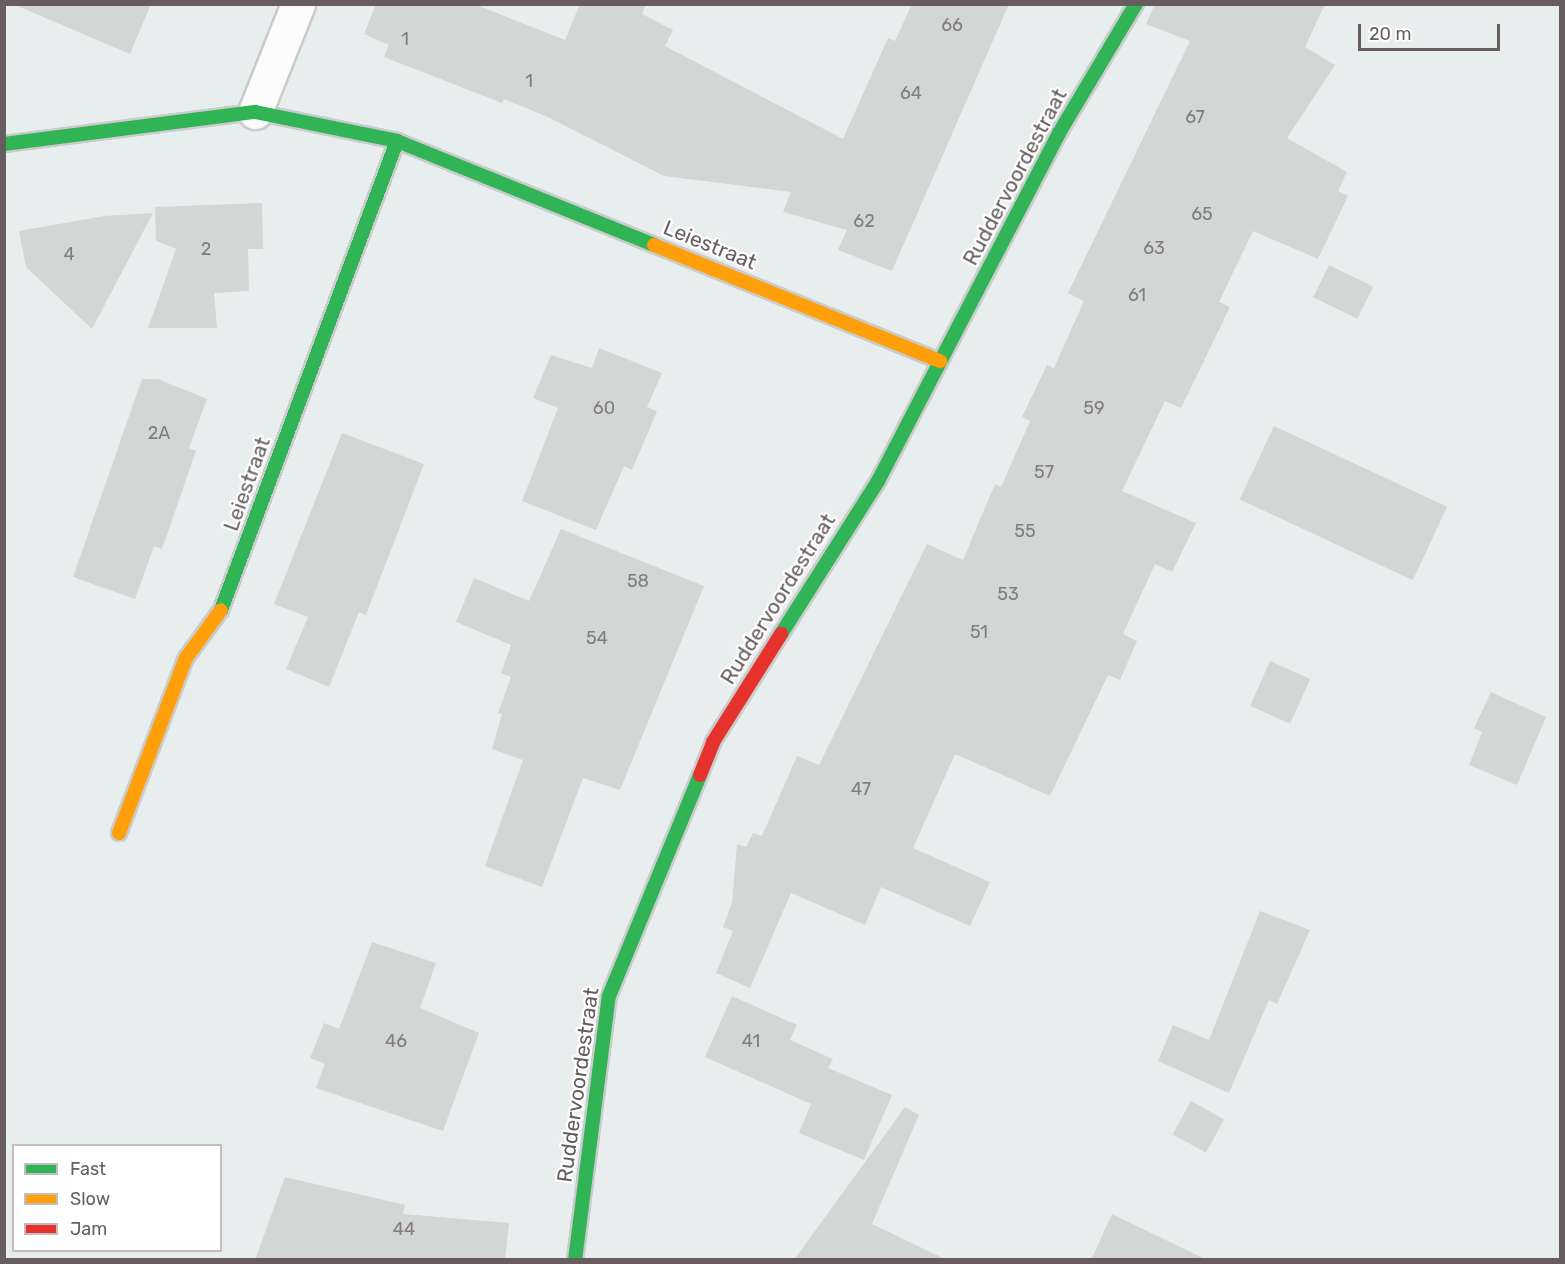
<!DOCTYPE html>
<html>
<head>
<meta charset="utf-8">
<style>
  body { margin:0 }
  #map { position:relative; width:1565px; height:1264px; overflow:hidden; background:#e8eeee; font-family:Rubik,sans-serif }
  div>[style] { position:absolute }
  .building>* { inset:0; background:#d2d6d5; transform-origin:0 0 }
  .roads { filter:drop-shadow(2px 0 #cacbcb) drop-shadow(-2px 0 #cacbcb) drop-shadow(0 2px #cacbcb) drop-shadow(0 -2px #cacbcb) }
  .street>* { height:33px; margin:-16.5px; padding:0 16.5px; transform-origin:16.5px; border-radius:16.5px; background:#fcfcfc }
  .fast>* { height:14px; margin:-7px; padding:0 7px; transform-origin:7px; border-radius:7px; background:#30b455 }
  .slow>* { height:14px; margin:-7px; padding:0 7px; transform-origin:7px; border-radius:7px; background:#ff9f0a }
  .jam>* { height:14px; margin:-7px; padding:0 7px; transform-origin:7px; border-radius:7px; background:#e5322d }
  span { translate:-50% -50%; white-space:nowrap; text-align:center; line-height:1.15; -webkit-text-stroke:4.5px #fff; paint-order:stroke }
  .number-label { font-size:18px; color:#837c7e }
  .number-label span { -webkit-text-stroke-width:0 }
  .street-label { font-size:21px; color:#675d5f }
  .frame { position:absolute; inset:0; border:6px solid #675d5f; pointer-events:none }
  .legend { position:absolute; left:12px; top:1144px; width:210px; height:108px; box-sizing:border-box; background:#fff; border:2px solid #c2bebf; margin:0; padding:8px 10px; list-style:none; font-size:18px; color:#675d5f }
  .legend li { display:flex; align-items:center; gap:12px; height:30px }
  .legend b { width:30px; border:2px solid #c2bebf }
  .scale { position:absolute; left:1358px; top:24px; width:142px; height:27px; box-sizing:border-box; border:3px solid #675d5f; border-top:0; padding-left:8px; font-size:18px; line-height:21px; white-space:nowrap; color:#675d5f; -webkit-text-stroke:4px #fff; paint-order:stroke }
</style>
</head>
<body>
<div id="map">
  <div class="building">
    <div style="clip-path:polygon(13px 4px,151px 4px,130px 54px)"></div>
    <div style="clip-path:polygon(376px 4px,474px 4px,565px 40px,580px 4px,646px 4px,642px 14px,673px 30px,665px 46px,843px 139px,888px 38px,895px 41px,912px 4px,1009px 4px,892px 271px,838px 250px,847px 230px,783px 212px,791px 192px,664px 176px,548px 117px,504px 99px,502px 103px,384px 57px,389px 45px,364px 34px)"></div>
    <div style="clip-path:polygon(1155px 4px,1325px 4px,1305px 47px,1335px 65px,1287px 138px,1347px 172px,1338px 191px,1348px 196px,1318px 259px,1253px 231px,1219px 302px,1230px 307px,1181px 408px,1165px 401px,1122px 491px,1196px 523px,1172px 572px,1155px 564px,1123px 634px,1137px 641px,1120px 680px,1108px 675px,1050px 796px,955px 754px,913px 848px,990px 882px,970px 926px,881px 887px,865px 925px,791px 893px,750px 988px,716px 973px,733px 931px,723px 927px,732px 903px,737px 844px,746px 847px,753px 833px,762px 836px,797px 756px,819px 765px,927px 544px,963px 560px,995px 484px,1001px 487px,1030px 421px,1022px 417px,1047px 365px,1054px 368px,1084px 301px,1068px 293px,1190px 41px,1146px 24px)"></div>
    <div style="clip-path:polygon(262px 203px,263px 249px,248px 249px,249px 291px,214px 293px,217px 328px,148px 328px,176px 249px,156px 241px,155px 207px)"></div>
    <div style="clip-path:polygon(153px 213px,92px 329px,26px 267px,19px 231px,104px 216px)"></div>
    <div style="left:1329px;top:265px;width:49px;height:36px;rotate:26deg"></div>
    <div style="clip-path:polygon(599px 348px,662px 373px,647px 407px,657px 411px,632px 470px,624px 466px,596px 530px,522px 501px,558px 408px,533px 398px,551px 355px,592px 368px)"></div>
    <div style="clip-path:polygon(142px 379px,158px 379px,207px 399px,189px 448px,196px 451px,162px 549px,154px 546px,135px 599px,73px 577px)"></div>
    <div style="left:1274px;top:426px;width:191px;height:81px;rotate:25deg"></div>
    <div style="clip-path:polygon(342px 433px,424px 464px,366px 615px,359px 612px,329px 687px,286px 669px,308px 617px,274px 604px)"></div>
    <div style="clip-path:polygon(561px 529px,704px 586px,620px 790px,583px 778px,542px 887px,485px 866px,523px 760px,492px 749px,502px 714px,498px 713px,511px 677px,501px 673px,511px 645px,456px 622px,474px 578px,529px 601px)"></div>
    <div style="left:1270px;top:661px;width:44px;height:49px;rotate:24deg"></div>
    <div style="clip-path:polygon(1491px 692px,1546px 717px,1517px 785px,1469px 765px,1482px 732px,1474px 728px)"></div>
    <div style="clip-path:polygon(1260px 911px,1310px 930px,1277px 1004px,1269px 1000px,1229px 1093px,1158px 1061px,1173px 1025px,1209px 1040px)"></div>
    <div style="clip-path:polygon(372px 942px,436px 963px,420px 1008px,479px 1033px,443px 1131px,316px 1088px,325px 1064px,310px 1058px,324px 1023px,339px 1029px)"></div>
    <div style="clip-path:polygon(732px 996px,797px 1025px,790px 1040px,833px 1059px,828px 1068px,892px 1095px,864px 1160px,799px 1133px,811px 1104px,705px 1057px)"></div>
    <div style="left:1191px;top:1101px;width:38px;height:38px;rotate:29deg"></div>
    <div style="clip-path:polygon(905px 1107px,919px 1115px,872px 1224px,947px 1260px,794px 1260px)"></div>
    <div style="clip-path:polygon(285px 1177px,405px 1205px,403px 1214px,509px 1223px,505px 1260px,255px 1260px)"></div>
    <div style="clip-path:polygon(1112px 1214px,1207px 1260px,1091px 1260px)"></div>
  </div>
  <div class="roads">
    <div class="street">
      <div style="left:255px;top:112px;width:116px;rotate:-68.3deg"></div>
    </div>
    <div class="fast">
      <div style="left:4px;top:144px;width:253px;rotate:-7.3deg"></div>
      <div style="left:255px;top:112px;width:145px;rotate:11.5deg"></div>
      <div style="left:397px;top:141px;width:277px;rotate:22deg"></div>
      <div style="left:221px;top:610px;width:501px;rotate:-69.43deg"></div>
      <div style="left:781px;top:634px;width:181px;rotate:-57.6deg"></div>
      <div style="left:878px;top:481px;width:392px;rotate:-62.5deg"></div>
      <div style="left:1059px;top:133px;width:150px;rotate:-59.2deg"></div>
      <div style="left:575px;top:1260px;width:266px;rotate:-82.7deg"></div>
      <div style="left:609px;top:996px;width:239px;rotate:-67.6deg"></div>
    </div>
    <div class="slow">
      <div style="left:654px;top:245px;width:309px;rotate:22.1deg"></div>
      <div style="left:119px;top:833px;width:187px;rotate:-69.1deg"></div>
      <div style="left:186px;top:658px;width:59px;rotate:-53.9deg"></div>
    </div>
    <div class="jam">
      <div style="left:700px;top:775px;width:35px;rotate:-68deg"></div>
      <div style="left:713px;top:742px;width:128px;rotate:-57.8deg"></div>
    </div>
  </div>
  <div class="number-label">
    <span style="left:952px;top:25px">66</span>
    <span style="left:405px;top:39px">1</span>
    <span style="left:529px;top:81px">1</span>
    <span style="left:911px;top:93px">64</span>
    <span style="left:1195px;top:117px">67</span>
    <span style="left:1202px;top:214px">65</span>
    <span style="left:864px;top:221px">62</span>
    <span style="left:1154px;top:248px">63</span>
    <span style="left:206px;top:249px">2</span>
    <span style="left:69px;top:254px">4</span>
    <span style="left:1137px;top:295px">61</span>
    <span style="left:604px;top:408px">60</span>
    <span style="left:1094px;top:408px">59</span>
    <span style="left:159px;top:433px">2A</span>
    <span style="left:1044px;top:472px">57</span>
    <span style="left:1025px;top:531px">55</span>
    <span style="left:638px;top:581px">58</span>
    <span style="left:1008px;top:594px">53</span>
    <span style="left:979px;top:632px">51</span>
    <span style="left:597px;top:638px">54</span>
    <span style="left:861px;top:789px">47</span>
    <span style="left:396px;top:1041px">46</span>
    <span style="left:751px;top:1041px">41</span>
    <span style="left:404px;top:1229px">44</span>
  </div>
  <div class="street-label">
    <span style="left:1015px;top:177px;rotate:-62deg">Ruddervoordestraat</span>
    <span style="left:710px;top:245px;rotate:22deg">Leiestraat</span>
    <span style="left:247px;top:484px;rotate:-70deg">Leiestraat</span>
    <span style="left:778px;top:599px;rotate:-58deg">Ruddervoordestraat</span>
    <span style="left:578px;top:1085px;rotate:-82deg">Ruddervoordestraat</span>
  </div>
  <div class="frame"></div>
  <ul class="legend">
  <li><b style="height:8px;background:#30b455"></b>Fast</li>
  <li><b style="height:8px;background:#ff9f0a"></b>Slow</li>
  <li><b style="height:8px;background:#e5322d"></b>Jam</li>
  </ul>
  <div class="scale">20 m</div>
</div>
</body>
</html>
